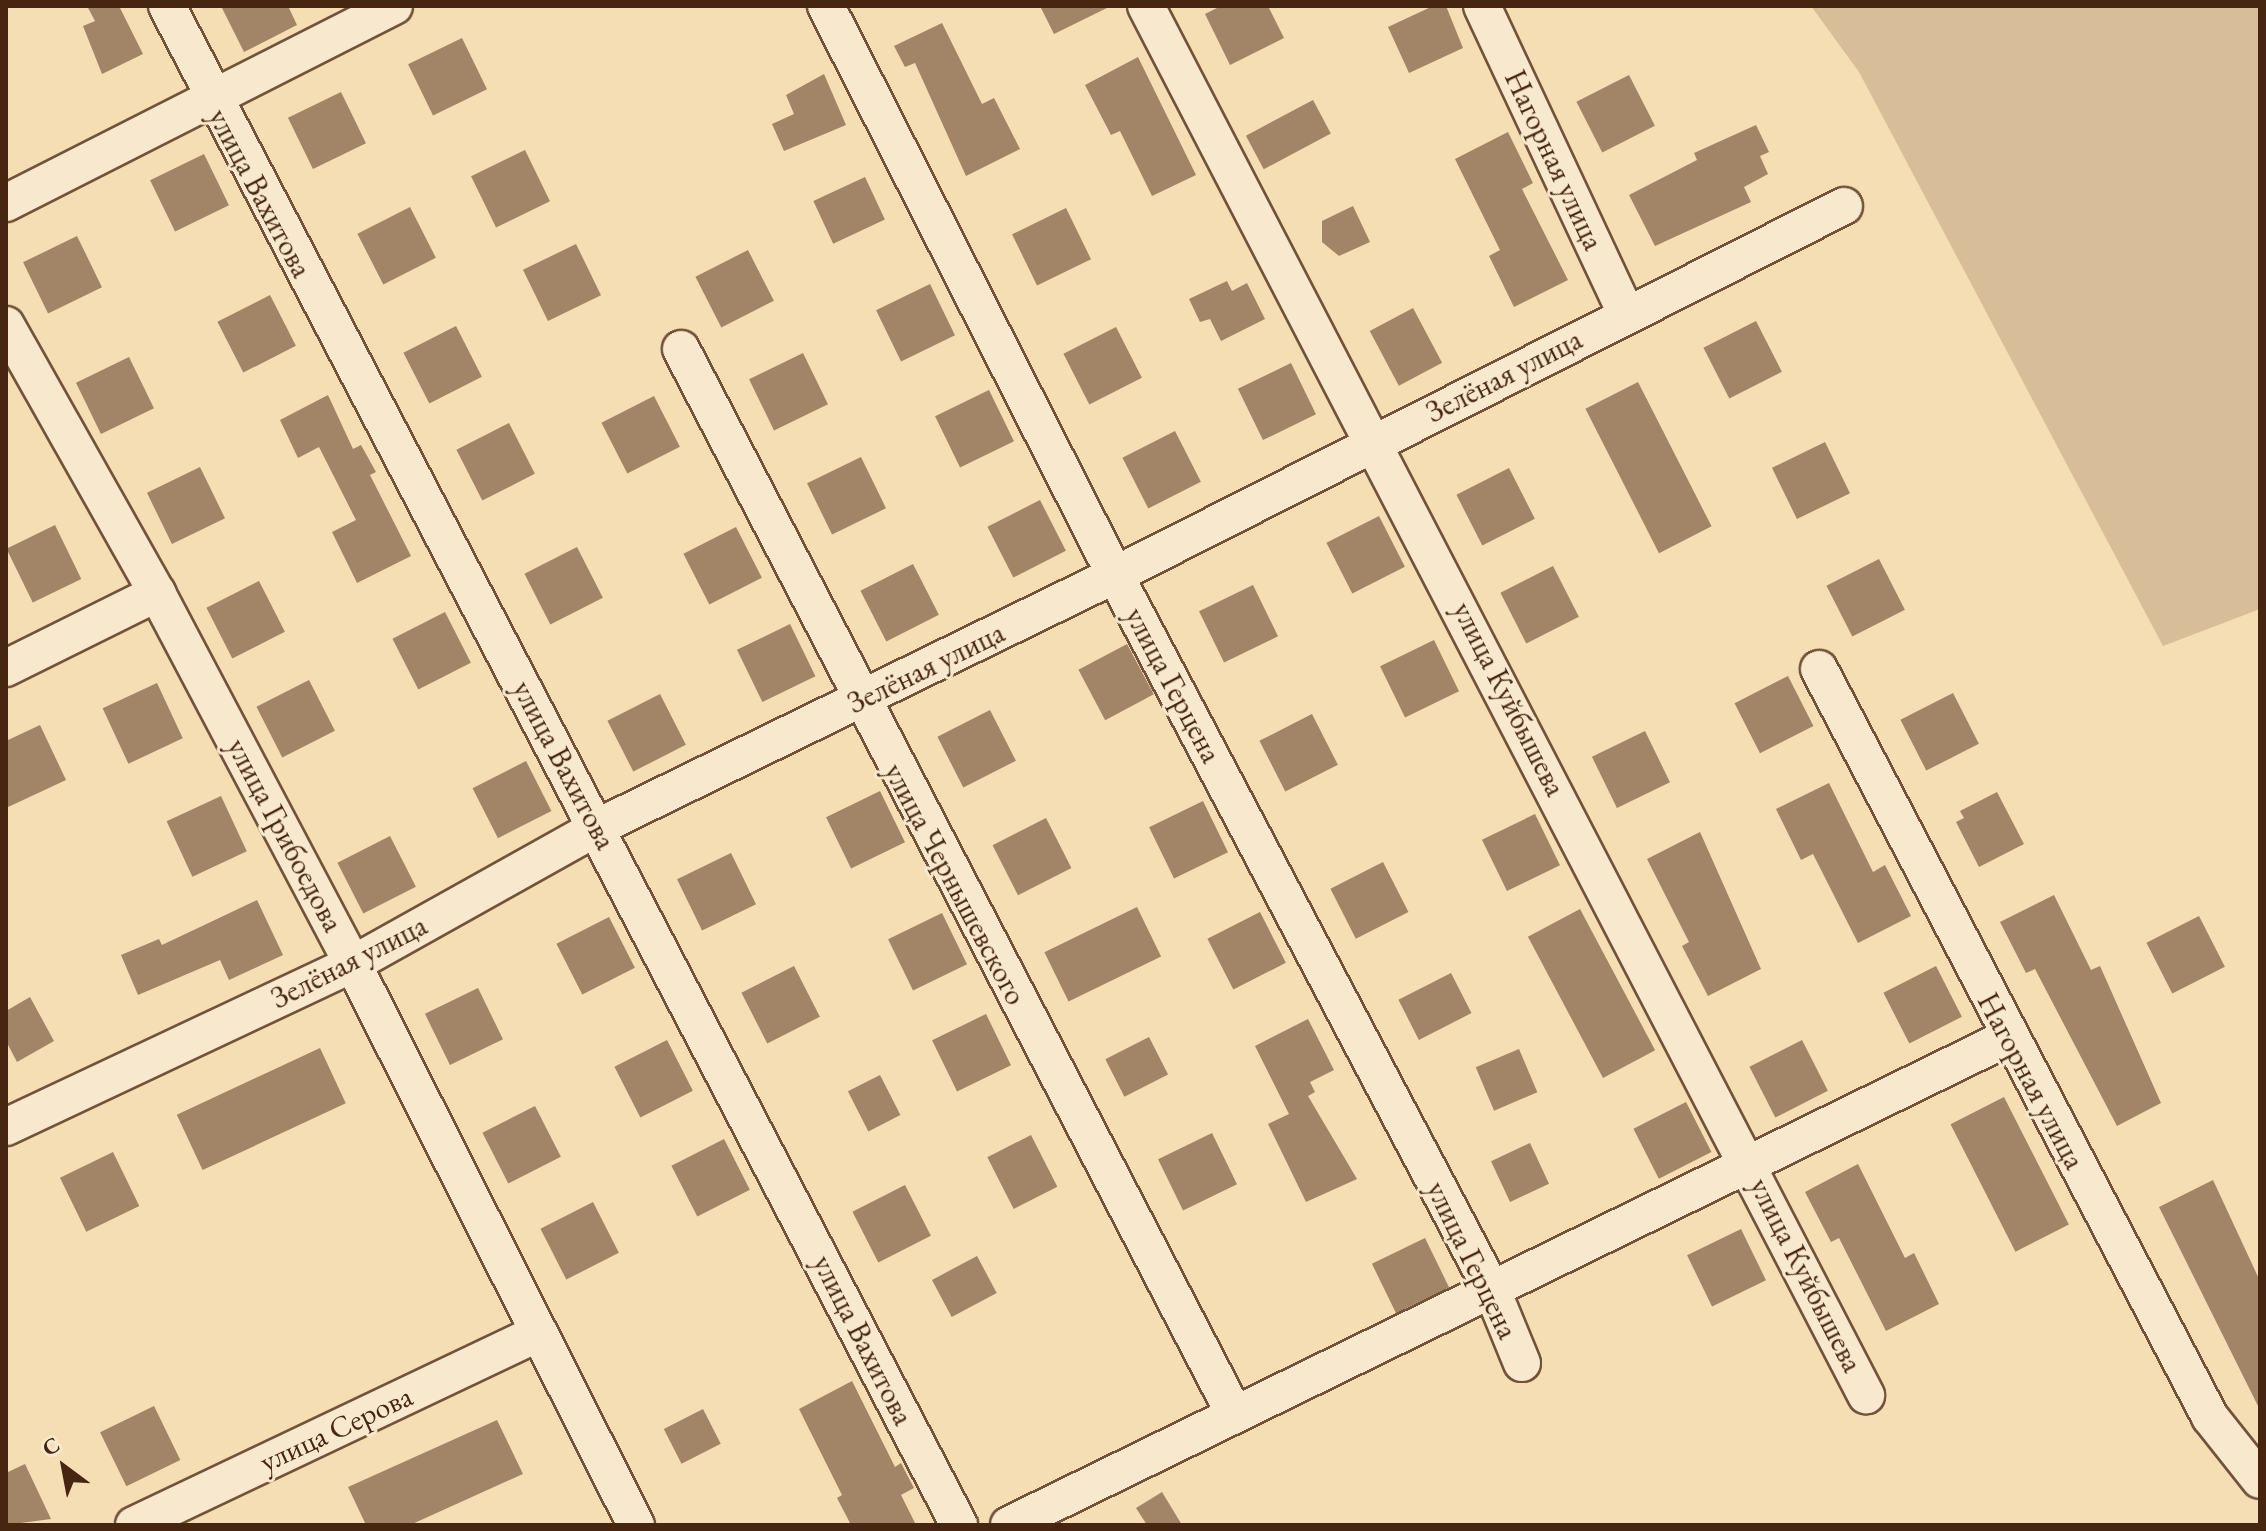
<!DOCTYPE html>
<html>
<head>
<meta charset="utf-8">
<style>
  body { margin:0 }
  #map { position:relative; width:2266px; height:1531px; overflow:hidden; background:#f5ddb4; font-family:"EB Garamond",serif }
  div>[style] { position:absolute }
  .green>* { inset:0; background:#d7be98 }
  .building>* { inset:0; background:#a18566; transform-origin:0 0 }
  .roads { filter:drop-shadow(2px 0 #72533a) drop-shadow(-2px 0 #72533a) drop-shadow(0 2px #72533a) drop-shadow(0 -2px #72533a) }
  .street>* { height:36px; margin:-18px; padding:0 18px; transform-origin:18px; border-radius:18px; background:#f8e9ce }
  span { translate:-50% -50%; white-space:nowrap; text-align:center; line-height:1.15; -webkit-text-stroke:6px #f8e9ce; paint-order:stroke }
  .street-label { font-size:30px; color:#462511 }
  .frame { position:absolute; inset:0; border:8px solid #462511; pointer-events:none }
  .north { position:absolute; left:24px; top:1427px; width:80px; height:80px; -webkit-text-stroke:6px #f8e9ce; paint-order:stroke; rotate:328deg; font-size:22px; font-weight:700; line-height:32px; text-align:center; color:#462511 }
  .north::after { content:''; display:block; margin:auto; width:28px; height:36px; background:#462511; clip-path:polygon(50% 0,100% 100%,50% 72%,0 100%) }
</style>
</head>
<body>
<div id="map">
  <div class="green">
    <div style="clip-path:polygon(1811px 6px,2260px 6px,2260px 609px,2163px 646px,1859px 72px)"></div>
  </div>
  <div class="building">
    <div style="clip-path:polygon(87px 6px,119px 6px,143px 54px,102px 74px,83px 26px,95px 21px)"></div>
    <div style="clip-path:polygon(221px 6px,288px 6px,297px 25px,244px 52px)"></div>
    <div style="clip-path:polygon(1040px 6px,1111px 6px,1054px 34px)"></div>
    <div style="clip-path:polygon(1221px 6px,1268px 6px,1284px 38px,1230px 65px,1205px 14px)"></div>
    <div style="clip-path:polygon(1433px 6px,1446px 6px,1463px 48px,1409px 73px,1388px 27px)"></div>
    <div style="clip-path:polygon(942px 23px,982px 104px,994px 98px,1020px 149px,966px 176px,915px 63px,905px 67px,894px 46px)"></div>
    <div style="left:462px;top:38px;width:57px;height:60px;rotate:64deg"></div>
    <div style="clip-path:polygon(1138px 57px,1196px 175px,1152px 196px,1120px 131px,1111px 135px,1085px 85px)"></div>
    <div style="clip-path:polygon(824px 74px,846px 125px,784px 151px,772px 124px,794px 114px,786px 95px)"></div>
    <div style="left:1629px;top:75px;width:57px;height:59px;rotate:63deg"></div>
    <div style="left:341px;top:92px;width:57px;height:59px;rotate:64deg"></div>
    <div style="left:1313px;top:100px;width:38px;height:76px;rotate:62deg"></div>
    <div style="clip-path:polygon(1756px 125px,1769px 152px,1760px 156px,1768px 174px,1744px 187px,1751px 202px,1655px 246px,1629px 195px,1697px 160px,1694px 153px)"></div>
    <div style="clip-path:polygon(1508px 132px,1533px 183px,1522px 189px,1568px 280px,1514px 307px,1489px 256px,1500px 250px,1455px 159px)"></div>
    <div style="left:525px;top:150px;width:57px;height:60px;rotate:64deg"></div>
    <div style="left:204px;top:154px;width:57px;height:60px;rotate:64deg"></div>
    <div style="left:865px;top:177px;width:47px;height:57px;rotate:65deg"></div>
    <div style="clip-path:polygon(1353px 206px,1370px 242px,1339px 256px,1322px 242px,1322px 221px)"></div>
    <div style="left:410px;top:207px;width:57px;height:59px;rotate:63deg"></div>
    <div style="left:1066px;top:208px;width:57px;height:60px;rotate:64deg"></div>
    <div style="left:77px;top:236px;width:57px;height:60px;rotate:64deg"></div>
    <div style="left:576px;top:244px;width:57px;height:59px;rotate:64deg"></div>
    <div style="left:748px;top:250px;width:57px;height:59px;rotate:63deg"></div>
    <div style="clip-path:polygon(1227px 281px,1232px 291px,1247px 283px,1265px 319px,1221px 341px,1210px 319px,1200px 322px,1189px 299px)"></div>
    <div style="left:930px;top:284px;width:57px;height:60px;rotate:64deg"></div>
    <div style="left:270px;top:295px;width:57px;height:59px;rotate:63deg"></div>
    <div style="left:1413px;top:308px;width:62px;height:49px;rotate:62deg"></div>
    <div style="left:1756px;top:321px;width:57px;height:59px;rotate:63deg"></div>
    <div style="left:456px;top:326px;width:57px;height:59px;rotate:63deg"></div>
    <div style="left:1116px;top:327px;width:57px;height:59px;rotate:63deg"></div>
    <div style="left:803px;top:353px;width:57px;height:60px;rotate:64deg"></div>
    <div style="left:129px;top:357px;width:57px;height:59px;rotate:64deg"></div>
    <div style="left:1291px;top:363px;width:57px;height:59px;rotate:64deg"></div>
    <div style="left:1638px;top:382px;width:162px;height:59px;rotate:63deg"></div>
    <div style="left:989px;top:390px;width:57px;height:60px;rotate:64deg"></div>
    <div style="clip-path:polygon(328px 395px,353px 449px,361px 445px,376px 472px,370px 475px,411px 556px,357px 583px,332px 532px,356px 520px,319px 447px,298px 458px,280px 420px)"></div>
    <div style="left:654px;top:396px;width:57px;height:59px;rotate:63deg"></div>
    <div style="left:509px;top:423px;width:57px;height:59px;rotate:63deg"></div>
    <div style="left:1175px;top:431px;width:57px;height:59px;rotate:63deg"></div>
    <div style="left:1825px;top:442px;width:57px;height:59px;rotate:64deg"></div>
    <div style="left:861px;top:457px;width:57px;height:60px;rotate:64deg"></div>
    <div style="left:200px;top:467px;width:57px;height:59px;rotate:64deg"></div>
    <div style="left:1509px;top:468px;width:57px;height:59px;rotate:63deg"></div>
    <div style="left:1040px;top:500px;width:57px;height:59px;rotate:63deg"></div>
    <div style="left:1379px;top:516px;width:57px;height:59px;rotate:63deg"></div>
    <div style="left:55px;top:525px;width:60px;height:54px;rotate:64deg"></div>
    <div style="left:736px;top:527px;width:57px;height:59px;rotate:63deg"></div>
    <div style="left:577px;top:547px;width:57px;height:59px;rotate:63deg"></div>
    <div style="left:1879px;top:559px;width:57px;height:59px;rotate:63deg"></div>
    <div style="left:913px;top:564px;width:57px;height:59px;rotate:63deg"></div>
    <div style="left:1553px;top:566px;width:57px;height:59px;rotate:63deg"></div>
    <div style="left:259px;top:581px;width:57px;height:59px;rotate:63deg"></div>
    <div style="left:1253px;top:585px;width:57px;height:60px;rotate:64deg"></div>
    <div style="left:445px;top:612px;width:57px;height:59px;rotate:63deg"></div>
    <div style="left:790px;top:624px;width:58px;height:59px;rotate:64deg"></div>
    <div style="left:1434px;top:640px;width:57px;height:60px;rotate:64deg"></div>
    <div style="left:1127px;top:644px;width:57px;height:55px;rotate:62deg"></div>
    <div style="left:1788px;top:676px;width:56px;height:60px;rotate:63deg"></div>
    <div style="left:309px;top:680px;width:57px;height:59px;rotate:63deg"></div>
    <div style="left:157px;top:683px;width:61px;height:60px;rotate:65deg"></div>
    <div style="left:1953px;top:693px;width:57px;height:59px;rotate:63deg"></div>
    <div style="left:660px;top:694px;width:57px;height:59px;rotate:63deg"></div>
    <div style="left:990px;top:710px;width:57px;height:59px;rotate:63deg"></div>
    <div style="left:1312px;top:714px;width:57px;height:59px;rotate:63deg"></div>
    <div style="clip-path:polygon(40px 725px,66px 780px,6px 808px,6px 741px)"></div>
    <div style="left:1645px;top:731px;width:57px;height:59px;rotate:64deg"></div>
    <div style="left:526px;top:761px;width:56px;height:60px;rotate:63deg"></div>
    <div style="clip-path:polygon(1829px 783px,1873px 872px,1885px 865px,1911px 916px,1858px 943px,1813px 854px,1801px 860px,1776px 809px)"></div>
    <div style="left:880px;top:791px;width:57px;height:60px;rotate:64deg"></div>
    <div style="clip-path:polygon(1997px 792px,2024px 844px,1979px 867px,1956px 822px,1964px 818px,1960px 811px)"></div>
    <div style="left:221px;top:796px;width:61px;height:60px;rotate:65deg"></div>
    <div style="left:1203px;top:801px;width:57px;height:60px;rotate:64deg"></div>
    <div style="left:1535px;top:814px;width:57px;height:59px;rotate:64deg"></div>
    <div style="left:1046px;top:818px;width:56px;height:60px;rotate:63deg"></div>
    <div style="clip-path:polygon(1700px 832px,1761px 969px,1708px 996px,1682px 946px,1689px 942px,1647px 859px)"></div>
    <div style="left:390px;top:836px;width:57px;height:59px;rotate:63deg"></div>
    <div style="left:731px;top:853px;width:57px;height:60px;rotate:64deg"></div>
    <div style="left:1383px;top:862px;width:56px;height:59px;rotate:63deg"></div>
    <div style="clip-path:polygon(2054px 895px,2091px 970px,2100px 966px,2161px 1103px,2117px 1126px,2035px 969px,2026px 973px,2000px 922px)"></div>
    <div style="clip-path:polygon(257px 900px,283px 955px,229px 980px,220px 960px,138px 995px,121px 955px,159px 939px,162px 945px)"></div>
    <div style="left:1137px;top:907px;width:55px;height:103px;rotate:64deg"></div>
    <div style="left:1580px;top:909px;width:160px;height:59px;rotate:62deg"></div>
    <div style="left:1260px;top:912px;width:57px;height:59px;rotate:63deg"></div>
    <div style="left:942px;top:913px;width:57px;height:60px;rotate:64deg"></div>
    <div style="left:2199px;top:916px;width:57px;height:59px;rotate:63deg"></div>
    <div style="left:609px;top:917px;width:57px;height:59px;rotate:63deg"></div>
    <div style="left:794px;top:966px;width:57px;height:59px;rotate:63deg"></div>
    <div style="left:1936px;top:966px;width:57px;height:59px;rotate:63deg"></div>
    <div style="left:1451px;top:973px;width:45px;height:59px;rotate:63deg"></div>
    <div style="left:478px;top:988px;width:57px;height:59px;rotate:64deg"></div>
    <div style="clip-path:polygon(30px 997px,54px 1041px,17px 1062px,6px 1041px,6px 1011px)"></div>
    <div style="left:986px;top:1014px;width:57px;height:60px;rotate:64deg"></div>
    <div style="clip-path:polygon(1308px 1019px,1334px 1070px,1310px 1082px,1315px 1092px,1308px 1096px,1357px 1179px,1306px 1202px,1268px 1124px,1289px 1114px,1255px 1046px)"></div>
    <div style="left:1149px;top:1037px;width:42px;height:49px;rotate:63deg"></div>
    <div style="left:667px;top:1040px;width:57px;height:59px;rotate:63deg"></div>
    <div style="left:1802px;top:1040px;width:57px;height:59px;rotate:63deg"></div>
    <div style="left:320px;top:1048px;width:61px;height:158px;rotate:65deg"></div>
    <div style="left:1519px;top:1049px;width:47px;height:47px;rotate:67deg"></div>
    <div style="left:880px;top:1075px;width:45px;height:36px;rotate:63deg"></div>
    <div style="left:2004px;top:1097px;width:143px;height:60px;rotate:63deg"></div>
    <div style="left:1686px;top:1102px;width:56px;height:59px;rotate:63deg"></div>
    <div style="left:535px;top:1106px;width:57px;height:59px;rotate:63deg"></div>
    <div style="left:1212px;top:1133px;width:57px;height:60px;rotate:64deg"></div>
    <div style="left:1031px;top:1135px;width:58px;height:49px;rotate:63deg"></div>
    <div style="left:724px;top:1139px;width:57px;height:59px;rotate:63deg"></div>
    <div style="left:1530px;top:1143px;width:45px;height:43px;rotate:65deg"></div>
    <div style="left:113px;top:1152px;width:60px;height:59px;rotate:64deg"></div>
    <div style="clip-path:polygon(1858px 1164px,1905px 1258px,1914px 1253px,1939px 1304px,1886px 1331px,1839px 1238px,1831px 1242px,1805px 1192px)"></div>
    <div style="clip-path:polygon(2213px 1180px,2260px 1281px,2260px 1410px,2159px 1207px)"></div>
    <div style="left:905px;top:1185px;width:57px;height:59px;rotate:63deg"></div>
    <div style="left:593px;top:1202px;width:57px;height:59px;rotate:63deg"></div>
    <div style="left:1741px;top:1229px;width:57px;height:60px;rotate:64deg"></div>
    <div style="left:1425px;top:1238px;width:55px;height:59px;rotate:64deg"></div>
    <div style="left:977px;top:1256px;width:42px;height:51px;rotate:62deg"></div>
    <div style="clip-path:polygon(852px 1381px,895px 1467px,901px 1463px,914px 1488px,901px 1495px,916px 1525px,851px 1525px,837px 1498px,842px 1495px,799px 1409px)"></div>
    <div style="left:154px;top:1406px;width:60px;height:60px;rotate:64deg"></div>
    <div style="left:703px;top:1409px;width:39px;height:44px;rotate:63deg"></div>
    <div style="clip-path:polygon(497px 1420px,523px 1474px,410px 1525px,366px 1525px,348px 1487px)"></div>
    <div style="clip-path:polygon(25px 1464px,51px 1519px,6px 1525px,6px 1473px)"></div>
    <div style="clip-path:polygon(1162px 1492px,1182px 1525px,1147px 1525px,1136px 1508px)"></div>
  </div>
  <div class="roads">
    <div class="street">
      <div style="left:167px;top:6px;width:1713px;rotate:62.46deg"></div>
      <div style="left:826px;top:6px;width:638px;rotate:63.07deg"></div>
      <div style="left:1115px;top:575px;width:808px;rotate:62.2deg"></div>
      <div style="left:1492px;top:1290px;width:79px;rotate:67.7deg"></div>
      <div style="left:1146px;top:6px;width:1565px;rotate:62.6deg"></div>
      <div style="left:1482px;top:6px;width:339px;rotate:64.9deg"></div>
      <div style="left:6px;top:203px;width:435px;rotate:-26.9deg"></div>
      <div style="left:6px;top:325px;width:308px;rotate:60.6deg"></div>
      <div style="left:157px;top:593px;width:420px;rotate:62.2deg"></div>
      <div style="left:353px;top:964px;width:628px;rotate:63.23deg"></div>
      <div style="left:681px;top:349px;width:1201px;rotate:62.54deg"></div>
      <div style="left:6px;top:668px;width:169px;rotate:-26.4deg"></div>
      <div style="left:1819px;top:669px;width:844px;rotate:62.4deg"></div>
      <div style="left:2210px;top:1417px;width:80px;rotate:51.6deg"></div>
      <div style="left:6px;top:1127px;width:383px;rotate:-25.2deg"></div>
      <div style="left:353px;top:964px;width:281px;rotate:-29.2deg"></div>
      <div style="left:598px;top:827px;width:575px;rotate:-25.99deg"></div>
      <div style="left:1115px;top:575px;width:817px;rotate:-26.85deg"></div>
      <div style="left:134px;top:1525px;width:448px;rotate:-25.4deg"></div>
      <div style="left:1009px;top:1525px;width:1110px;rotate:-26.01deg"></div>
    </div>
  </div>
  <div class="street-label">
    <span style="left:1554px;top:160px;rotate:65deg">Нагорная улица</span>
    <span style="left:260px;top:193px;rotate:62deg">улица Вахитова</span>
    <span style="left:1504px;top:376px;rotate:-27deg">Зелёная улица</span>
    <span style="left:926px;top:668px;rotate:-26deg">Зелёная улица</span>
    <span style="left:1173px;top:685px;rotate:62deg">улица Герцена</span>
    <span style="left:1509px;top:699px;rotate:63deg">улица Куйбышева</span>
    <span style="left:564px;top:765px;rotate:62deg">улица Вахитова</span>
    <span style="left:285px;top:835px;rotate:62deg">улица Грибоедова</span>
    <span style="left:955px;top:884px;rotate:62deg">улица Чернышевского</span>
    <span style="left:349px;top:962px;rotate:-27deg">Зелёная улица</span>
    <span style="left:2031px;top:1081px;rotate:62deg">Нагорная улица</span>
    <span style="left:1472px;top:1260px;rotate:64deg">улица Герцена</span>
    <span style="left:1806px;top:1275px;rotate:63deg">улица Куйбышева</span>
    <span style="left:863px;top:1340px;rotate:63deg">улица Вахитова</span>
    <span style="left:336px;top:1429px;rotate:-25deg">улица Серова</span>
  </div>
  <div class="frame"></div>
  <div class="north">С</div>
</div>
</body>
</html>
